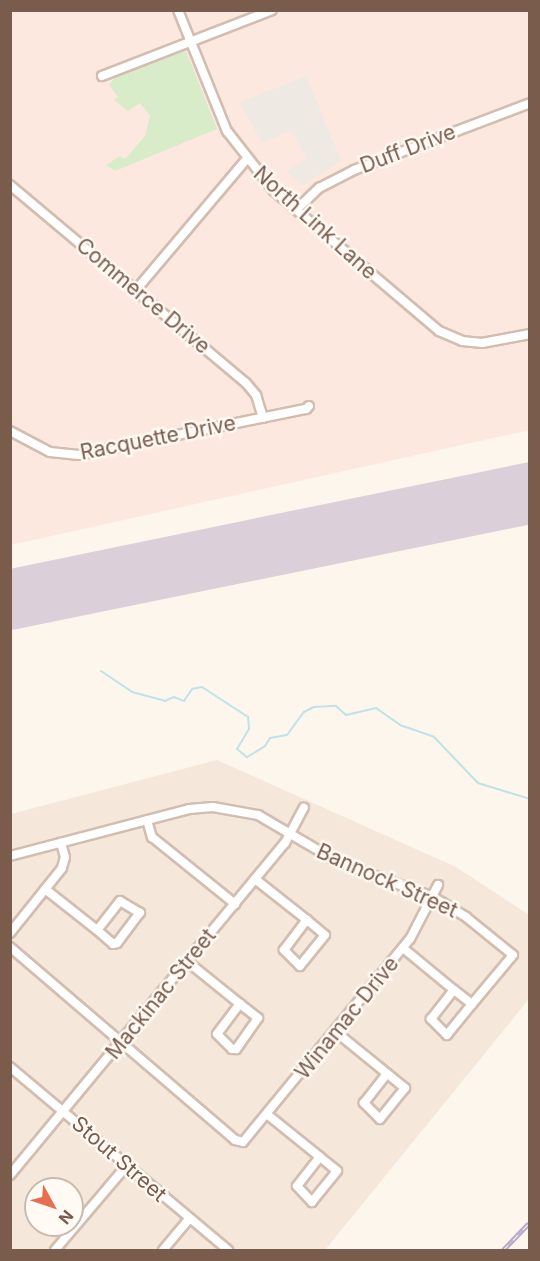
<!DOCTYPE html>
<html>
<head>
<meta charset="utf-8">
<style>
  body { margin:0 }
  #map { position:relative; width:540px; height:1261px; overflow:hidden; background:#fdf6ec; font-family:Inter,sans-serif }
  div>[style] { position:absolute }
  .residential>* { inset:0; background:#f5e8da }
  .commercial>* { inset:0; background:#fde8e0 }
  .industrial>* { inset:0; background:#efe9e4 }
  .green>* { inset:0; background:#d8ecc9 }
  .stream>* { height:2px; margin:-1px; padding:0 1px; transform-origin:1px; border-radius:1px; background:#bfe3e8 }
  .taxiway>* { height:18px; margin:-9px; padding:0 9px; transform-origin:9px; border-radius:9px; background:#dbcfda }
  .runway>* { height:46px; margin:-23px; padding:0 23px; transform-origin:23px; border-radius:23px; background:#dbcfda }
  .roads { filter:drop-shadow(2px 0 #d1beb0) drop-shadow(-2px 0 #d1beb0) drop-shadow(0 2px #d1beb0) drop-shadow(0 -2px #d1beb0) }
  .minor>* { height:8px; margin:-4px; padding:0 4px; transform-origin:4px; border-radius:4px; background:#fff }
  .rail>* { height:4.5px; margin-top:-2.25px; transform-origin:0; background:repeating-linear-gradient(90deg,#fffaf3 0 7px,#b9a8c9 0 14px); box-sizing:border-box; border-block:2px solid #b9a8c9 }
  span { translate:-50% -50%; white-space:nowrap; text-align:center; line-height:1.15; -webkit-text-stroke:5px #fffaf3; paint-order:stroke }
  .street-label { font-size:21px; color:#7a5c4d }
  .frame { position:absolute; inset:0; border:12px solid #7a5c4d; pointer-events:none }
  .north { position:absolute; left:24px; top:1177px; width:60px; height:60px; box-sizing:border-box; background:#fffaf3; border:2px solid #cabbb1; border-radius:50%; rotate:130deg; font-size:16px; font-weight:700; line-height:24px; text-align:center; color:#7a5c4d }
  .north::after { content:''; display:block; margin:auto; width:21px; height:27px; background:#e76f51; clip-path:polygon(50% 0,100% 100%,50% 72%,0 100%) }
</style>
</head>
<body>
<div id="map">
  <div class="residential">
    <div style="clip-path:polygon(evenodd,217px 760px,456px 867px,529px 915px,529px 999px,325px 1250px,11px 1250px,11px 814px,217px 760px,36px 1189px,72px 1189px,72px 1225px,36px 1225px,36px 1189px)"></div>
  </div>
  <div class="commercial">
    <div style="clip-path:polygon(10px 11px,529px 11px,529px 430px,11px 545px)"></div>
  </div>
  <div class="industrial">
    <div style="clip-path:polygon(307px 76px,341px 161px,302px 186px,287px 171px,307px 158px,291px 131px,262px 143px,239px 102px)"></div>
  </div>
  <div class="green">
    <div style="clip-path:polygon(186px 51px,217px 129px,115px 171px,106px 165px,120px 156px,125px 159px,145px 136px,150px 116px,140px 103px,128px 111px,114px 100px,118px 97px,109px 85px,115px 77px)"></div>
  </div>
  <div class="stream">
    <div style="left:101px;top:671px;width:37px;rotate:34deg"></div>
    <div style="left:132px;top:692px;width:34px;rotate:15deg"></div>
    <div style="left:165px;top:701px;width:10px;rotate:-24deg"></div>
    <div style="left:174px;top:697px;width:11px;rotate:22deg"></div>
    <div style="left:184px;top:701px;width:14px;rotate:-56deg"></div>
    <div style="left:192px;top:689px;width:10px;rotate:-11deg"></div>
    <div style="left:202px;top:687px;width:55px;rotate:33.1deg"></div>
    <div style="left:248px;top:717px;width:12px;rotate:85deg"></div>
    <div style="left:249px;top:729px;width:23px;rotate:121deg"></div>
    <div style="left:237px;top:749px;width:13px;rotate:39deg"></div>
    <div style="left:247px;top:757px;width:21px;rotate:-31deg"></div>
    <div style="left:265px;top:746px;width:9px;rotate:-58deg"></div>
    <div style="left:270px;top:738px;width:17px;rotate:-10deg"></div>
    <div style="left:287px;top:735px;width:29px;rotate:-54deg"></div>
    <div style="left:304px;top:712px;width:11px;rotate:-27deg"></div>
    <div style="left:314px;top:707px;width:22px;rotate:-3deg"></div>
    <div style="left:336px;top:706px;width:13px;rotate:42deg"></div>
    <div style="left:346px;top:715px;width:31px;rotate:-13deg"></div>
    <div style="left:376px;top:708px;width:29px;rotate:35deg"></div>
    <div style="left:400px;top:725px;width:36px;rotate:19deg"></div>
    <div style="left:434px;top:737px;width:64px;rotate:46.3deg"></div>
    <div style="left:478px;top:783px;width:54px;rotate:17.1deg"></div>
  </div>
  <div class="taxiway">
    <div style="left:10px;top:578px;width:531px;rotate:-11.63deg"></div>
  </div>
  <div class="runway">
    <div style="left:10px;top:607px;width:531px;rotate:-11.52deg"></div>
  </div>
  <div class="roads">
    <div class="minor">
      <div style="left:178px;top:10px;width:131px;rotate:68deg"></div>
      <div style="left:227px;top:131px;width:76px;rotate:51.9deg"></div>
      <div style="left:274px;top:191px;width:216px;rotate:40.3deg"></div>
      <div style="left:439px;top:331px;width:25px;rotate:23deg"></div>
      <div style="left:462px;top:341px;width:20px;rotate:6deg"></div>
      <div style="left:482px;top:343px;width:49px;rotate:-10.6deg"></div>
      <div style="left:102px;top:76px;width:182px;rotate:-21.2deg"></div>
      <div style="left:10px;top:185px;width:308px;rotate:40deg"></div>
      <div style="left:246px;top:383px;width:16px;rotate:50deg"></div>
      <div style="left:256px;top:395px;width:24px;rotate:73deg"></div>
      <div style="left:296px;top:210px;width:32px;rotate:-44deg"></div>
      <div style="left:319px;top:188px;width:39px;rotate:-27deg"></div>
      <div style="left:354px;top:170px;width:188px;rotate:-20.8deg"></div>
      <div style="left:136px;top:290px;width:170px;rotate:-49.8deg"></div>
      <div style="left:10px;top:431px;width:45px;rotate:27.7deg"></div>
      <div style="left:50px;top:452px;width:29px;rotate:6deg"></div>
      <div style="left:79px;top:455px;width:232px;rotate:-11.5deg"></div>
      <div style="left:306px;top:409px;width:4px;rotate:-45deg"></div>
      <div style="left:147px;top:820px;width:18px;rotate:74deg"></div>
      <div style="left:152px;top:837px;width:107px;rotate:38.9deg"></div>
      <div style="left:10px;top:856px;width:185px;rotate:-14.7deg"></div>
      <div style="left:189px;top:809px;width:24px;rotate:-5deg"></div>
      <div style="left:213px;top:807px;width:46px;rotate:10.1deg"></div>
      <div style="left:258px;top:815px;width:95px;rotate:30.3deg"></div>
      <div style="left:340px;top:863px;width:99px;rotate:20.1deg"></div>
      <div style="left:433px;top:897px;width:39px;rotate:31deg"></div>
      <div style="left:466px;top:917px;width:60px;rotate:39deg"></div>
      <div style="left:513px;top:955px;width:64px;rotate:129.9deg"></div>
      <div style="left:255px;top:879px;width:66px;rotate:38.3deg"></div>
      <div style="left:307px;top:920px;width:23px;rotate:40deg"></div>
      <div style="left:325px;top:935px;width:40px;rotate:129deg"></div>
      <div style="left:300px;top:966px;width:23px;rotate:-135deg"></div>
      <div style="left:284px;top:950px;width:38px;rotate:-53deg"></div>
      <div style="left:45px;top:889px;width:66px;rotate:38.3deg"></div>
      <div style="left:97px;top:930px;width:21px;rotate:41deg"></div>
      <div style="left:113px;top:944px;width:4px;rotate:-14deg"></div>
      <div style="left:117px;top:943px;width:38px;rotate:-53deg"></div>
      <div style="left:140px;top:913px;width:23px;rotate:-149deg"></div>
      <div style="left:120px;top:901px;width:37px;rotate:128deg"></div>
      <div style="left:10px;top:933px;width:83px;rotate:-51.3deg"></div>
      <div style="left:62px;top:868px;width:11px;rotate:-75deg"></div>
      <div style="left:65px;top:857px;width:15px;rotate:-106deg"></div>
      <div style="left:10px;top:947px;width:296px;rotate:40.6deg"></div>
      <div style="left:235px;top:1140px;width:8px;rotate:14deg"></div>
      <div style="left:243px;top:1142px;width:263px;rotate:-50.6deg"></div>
      <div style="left:410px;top:939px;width:61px;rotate:-62.6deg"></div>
      <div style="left:403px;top:948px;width:66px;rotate:39.5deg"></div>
      <div style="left:454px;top:990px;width:23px;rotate:38deg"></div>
      <div style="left:472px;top:1004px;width:40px;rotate:129deg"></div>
      <div style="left:447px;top:1035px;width:23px;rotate:-135deg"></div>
      <div style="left:431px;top:1019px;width:37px;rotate:-52deg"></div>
      <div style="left:188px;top:962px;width:67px;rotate:38.9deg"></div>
      <div style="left:240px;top:1004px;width:23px;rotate:38deg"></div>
      <div style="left:258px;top:1018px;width:38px;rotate:125deg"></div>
      <div style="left:236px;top:1049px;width:4px;rotate:180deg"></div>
      <div style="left:232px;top:1049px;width:21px;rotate:-135deg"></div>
      <div style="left:217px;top:1034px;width:38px;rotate:-53deg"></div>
      <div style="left:336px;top:1032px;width:89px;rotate:39.1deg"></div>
      <div style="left:405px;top:1088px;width:40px;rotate:129deg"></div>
      <div style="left:380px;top:1119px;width:23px;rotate:-135deg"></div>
      <div style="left:364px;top:1103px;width:37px;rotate:-52deg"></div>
      <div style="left:10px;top:1067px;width:285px;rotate:40deg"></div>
      <div style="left:268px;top:1115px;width:67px;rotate:38.9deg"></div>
      <div style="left:320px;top:1157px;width:22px;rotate:39deg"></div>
      <div style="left:337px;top:1171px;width:40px;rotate:129deg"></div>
      <div style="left:312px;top:1202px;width:22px;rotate:-133deg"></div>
      <div style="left:297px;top:1186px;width:37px;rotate:-52deg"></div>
      <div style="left:10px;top:1175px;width:431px;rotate:-50.4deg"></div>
      <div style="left:285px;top:843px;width:40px;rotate:-62deg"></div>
      <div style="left:55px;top:1250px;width:111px;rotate:-49.7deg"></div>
      <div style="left:163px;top:1250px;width:40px;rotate:-50deg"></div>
    </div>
  </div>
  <div class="rail">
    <div style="left:503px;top:1250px;width:37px;rotate:-46deg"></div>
  </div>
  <div class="street-label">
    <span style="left:408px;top:149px;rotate:-21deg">Duff Drive</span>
    <span style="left:315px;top:223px;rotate:42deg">North Link Lane</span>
    <span style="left:143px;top:296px;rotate:40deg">Commerce Drive</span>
    <span style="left:158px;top:438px;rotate:-11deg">Racquette Drive</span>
    <span style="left:387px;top:881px;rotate:24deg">Bannock Street</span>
    <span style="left:161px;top:994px;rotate:-51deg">Mackinac Street</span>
    <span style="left:347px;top:1018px;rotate:-51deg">Winamac Drive</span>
    <span style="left:119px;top:1159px;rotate:41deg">Stout Street</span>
  </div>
  <div class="frame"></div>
  <div class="north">N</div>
</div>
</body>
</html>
